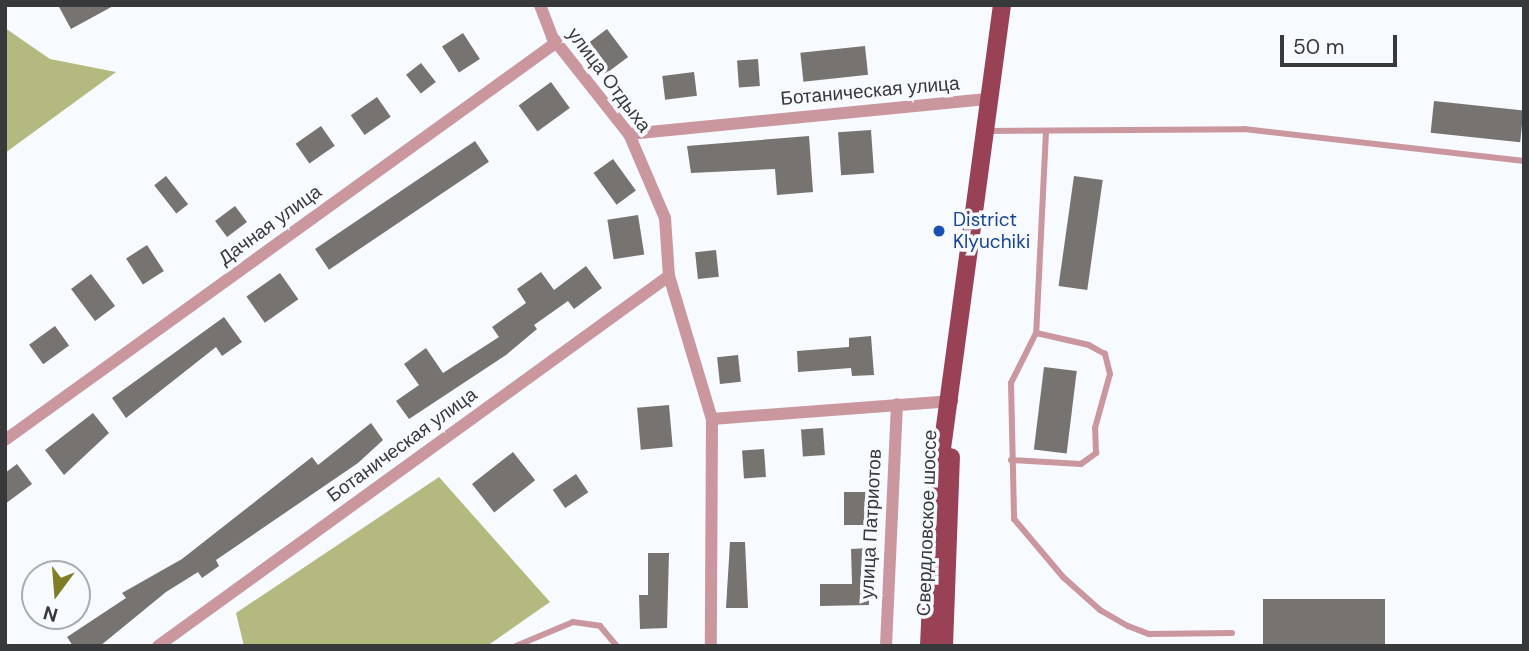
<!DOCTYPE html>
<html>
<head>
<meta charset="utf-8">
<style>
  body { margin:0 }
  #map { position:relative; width:1529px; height:651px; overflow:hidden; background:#f7fafe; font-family:"DM Sans",sans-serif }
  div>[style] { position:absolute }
  .forest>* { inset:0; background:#b4ba7f }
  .building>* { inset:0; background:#777371; transform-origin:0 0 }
  .lane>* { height:6px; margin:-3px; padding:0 3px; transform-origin:3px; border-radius:3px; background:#ca979f }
  .street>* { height:12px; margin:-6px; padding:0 6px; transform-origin:6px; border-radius:6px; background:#ca979f }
  .primary>* { height:18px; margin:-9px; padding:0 9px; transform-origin:9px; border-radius:9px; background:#994155 }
  .dots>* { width:19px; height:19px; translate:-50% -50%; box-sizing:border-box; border:4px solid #f7fafe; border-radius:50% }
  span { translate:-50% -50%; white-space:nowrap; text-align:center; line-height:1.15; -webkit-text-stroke:7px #f7fafe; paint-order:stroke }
  .street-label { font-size:19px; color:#37393a }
  .transit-label { font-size:19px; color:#164399 }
  .left { translate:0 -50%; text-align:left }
  .frame { position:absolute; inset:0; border:7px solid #37393a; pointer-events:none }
  .north { position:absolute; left:21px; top:560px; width:70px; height:70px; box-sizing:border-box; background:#f7fafe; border:2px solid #aaadb0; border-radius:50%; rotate:196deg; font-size:19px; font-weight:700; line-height:28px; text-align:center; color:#37393a }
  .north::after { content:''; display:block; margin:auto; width:24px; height:32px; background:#807d24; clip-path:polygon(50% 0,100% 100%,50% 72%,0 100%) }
  .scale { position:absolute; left:1280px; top:35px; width:117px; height:32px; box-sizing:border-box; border:4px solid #37393a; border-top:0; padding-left:9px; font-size:21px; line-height:24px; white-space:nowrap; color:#37393a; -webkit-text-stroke:5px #f7fafe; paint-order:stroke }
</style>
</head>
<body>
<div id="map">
  <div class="forest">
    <div style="clip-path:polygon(5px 28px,50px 59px,116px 72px,5px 153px)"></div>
    <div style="clip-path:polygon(439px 477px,550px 602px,487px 646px,244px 646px,236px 613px)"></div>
  </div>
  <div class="building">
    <div style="clip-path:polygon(58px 5px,115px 5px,71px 29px)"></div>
    <div style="left:607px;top:29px;width:35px;height:28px;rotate:53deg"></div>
    <div style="left:463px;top:33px;width:31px;height:25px;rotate:57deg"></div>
    <div style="left:865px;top:46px;width:29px;height:65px;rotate:84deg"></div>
    <div style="left:758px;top:59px;width:27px;height:21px;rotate:86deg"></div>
    <div style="left:421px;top:63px;width:24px;height:19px;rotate:52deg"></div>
    <div style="left:694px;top:72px;width:24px;height:32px;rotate:83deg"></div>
    <div style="left:551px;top:82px;width:32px;height:40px;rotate:54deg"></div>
    <div style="left:377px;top:97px;width:24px;height:32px;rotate:55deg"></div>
    <div style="left:1434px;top:101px;width:90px;height:32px;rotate:6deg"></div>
    <div style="left:321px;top:126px;width:24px;height:31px;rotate:55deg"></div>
    <div style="left:871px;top:130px;width:43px;height:33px;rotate:86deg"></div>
    <div style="clip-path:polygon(809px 136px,813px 192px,777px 195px,775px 169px,691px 173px,687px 146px)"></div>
    <div style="left:475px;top:141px;width:25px;height:193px;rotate:56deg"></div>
    <div style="left:613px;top:159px;width:39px;height:24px;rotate:54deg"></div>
    <div style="left:166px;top:176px;width:36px;height:15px;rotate:52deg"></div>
    <div style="left:1074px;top:176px;width:29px;height:111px;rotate:8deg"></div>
    <div style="left:235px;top:206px;width:20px;height:25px;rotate:53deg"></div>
    <div style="left:638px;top:215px;width:40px;height:31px;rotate:81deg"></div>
    <div style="left:147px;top:245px;width:31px;height:25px;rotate:57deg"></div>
    <div style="left:716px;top:250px;width:27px;height:21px;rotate:84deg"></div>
    <div style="clip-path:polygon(586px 266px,602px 288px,574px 309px,568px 301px,534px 325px,537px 329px,506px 355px,409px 419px,396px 401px,419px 385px,404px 364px,426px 348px,443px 373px,499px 337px,492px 327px,526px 303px,517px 289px,541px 272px,554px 290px)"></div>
    <div style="left:280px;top:273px;width:32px;height:41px;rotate:55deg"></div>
    <div style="left:91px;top:274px;width:40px;height:25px;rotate:53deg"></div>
    <div style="clip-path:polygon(224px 317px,242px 342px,222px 356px,216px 347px,126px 418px,112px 398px)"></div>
    <div style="left:55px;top:326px;width:24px;height:32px;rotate:54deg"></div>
    <div style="clip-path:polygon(871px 336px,874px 375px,852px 376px,851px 368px,798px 372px,797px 351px,849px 347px,849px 338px)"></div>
    <div style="left:738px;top:355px;width:27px;height:21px;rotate:84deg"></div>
    <div style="left:1044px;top:367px;width:33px;height:83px;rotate:7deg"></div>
    <div style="left:669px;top:405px;width:42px;height:32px;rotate:85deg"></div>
    <div style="clip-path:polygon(93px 413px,109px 433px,64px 475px,45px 450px)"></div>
    <div style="clip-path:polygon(371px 423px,383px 440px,358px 463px,216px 560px,219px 566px,202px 578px,198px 572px,166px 592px,100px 646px,73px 646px,67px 637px,126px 598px,122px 593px,182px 559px,312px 457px,318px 465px)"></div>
    <div style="left:823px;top:428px;width:27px;height:22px;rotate:86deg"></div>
    <div style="left:764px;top:449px;width:28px;height:22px;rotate:86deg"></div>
    <div style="left:513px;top:452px;width:36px;height:52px;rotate:52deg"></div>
    <div style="clip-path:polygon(17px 464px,32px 484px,5px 504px,5px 473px)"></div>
    <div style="left:576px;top:474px;width:22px;height:28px;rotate:56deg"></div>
    <div style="left:844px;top:492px;width:25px;height:33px"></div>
    <div style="clip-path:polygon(730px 542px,745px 542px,748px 608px,726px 608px)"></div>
    <div style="clip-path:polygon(868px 548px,869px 605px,820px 606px,820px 584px,852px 584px,851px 549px)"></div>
    <div style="clip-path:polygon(648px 553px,669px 553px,667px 628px,640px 629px,639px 595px,648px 595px)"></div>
    <div style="left:1263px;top:599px;width:122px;height:47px"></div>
  </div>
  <div class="lane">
    <div style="left:986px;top:131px;width:258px;rotate:-0.4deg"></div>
    <div style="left:1244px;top:129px;width:282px;rotate:6.5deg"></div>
    <div style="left:1046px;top:132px;width:201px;rotate:92.8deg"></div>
    <div style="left:1036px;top:333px;width:56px;rotate:116.6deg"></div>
    <div style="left:1011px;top:383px;width:136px;rotate:88.7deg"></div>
    <div style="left:1014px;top:519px;width:76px;rotate:49.8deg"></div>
    <div style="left:1063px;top:577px;width:50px;rotate:41.7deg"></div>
    <div style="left:1100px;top:610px;width:32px;rotate:30deg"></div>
    <div style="left:1128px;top:626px;width:22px;rotate:21deg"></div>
    <div style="left:1149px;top:634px;width:83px;rotate:-0.7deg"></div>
    <div style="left:1011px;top:460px;width:70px;rotate:3.3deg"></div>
    <div style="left:1081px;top:464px;width:19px;rotate:-36deg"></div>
    <div style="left:1096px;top:453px;width:25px;rotate:-92deg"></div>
    <div style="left:1095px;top:428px;width:56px;rotate:-74.5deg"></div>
    <div style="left:1110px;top:374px;width:21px;rotate:-104deg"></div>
    <div style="left:1105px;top:354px;width:18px;rotate:-151deg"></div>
    <div style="left:1089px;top:345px;width:54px;rotate:-167.2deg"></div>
    <div style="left:516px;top:646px;width:62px;rotate:-22.8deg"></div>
    <div style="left:573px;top:622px;width:27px;rotate:8deg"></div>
    <div style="left:600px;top:626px;width:26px;rotate:50deg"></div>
  </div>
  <div class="street">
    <div style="left:540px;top:5px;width:34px;rotate:69deg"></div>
    <div style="left:552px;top:37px;width:124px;rotate:51.6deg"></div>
    <div style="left:629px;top:134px;width:91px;rotate:66.8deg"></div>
    <div style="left:665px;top:218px;width:58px;rotate:86.1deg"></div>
    <div style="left:669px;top:276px;width:149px;rotate:73.3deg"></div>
    <div style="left:712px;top:419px;width:227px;rotate:90.3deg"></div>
    <div style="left:629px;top:134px;width:362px;rotate:-5.6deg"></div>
    <div style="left:712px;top:419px;width:241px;rotate:-4.3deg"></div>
    <div style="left:5px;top:440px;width:681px;rotate:-35.79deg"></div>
    <div style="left:158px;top:646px;width:631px;rotate:-35.91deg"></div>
    <div style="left:886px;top:646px;width:242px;rotate:-87.4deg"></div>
  </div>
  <div class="primary">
    <div style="left:929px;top:646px;width:153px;rotate:-87.4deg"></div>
    <div style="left:936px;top:493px;width:492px;rotate:-82.3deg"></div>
    <div style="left:944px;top:646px;width:189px;rotate:-87.9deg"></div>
  </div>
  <div class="dots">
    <div style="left:939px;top:231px;background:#1a4fb4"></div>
  </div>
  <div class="street-label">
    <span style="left:609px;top:80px;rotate:53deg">улица Отдыха</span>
    <span style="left:870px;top:91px;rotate:-5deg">Ботаническая улица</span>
    <span style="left:270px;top:225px;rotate:-36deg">Дачная улица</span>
    <span style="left:402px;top:445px;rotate:-36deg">Ботаническая улица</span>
    <span style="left:927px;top:523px;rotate:-88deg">Свердловское шоссе</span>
    <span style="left:871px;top:524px;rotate:-87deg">улица Патриотов</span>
  </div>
  <div class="transit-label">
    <span class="left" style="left:953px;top:231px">District<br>Klyuchiki</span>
  </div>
  <div class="frame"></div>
  <div class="north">N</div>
  <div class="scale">50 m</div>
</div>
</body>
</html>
